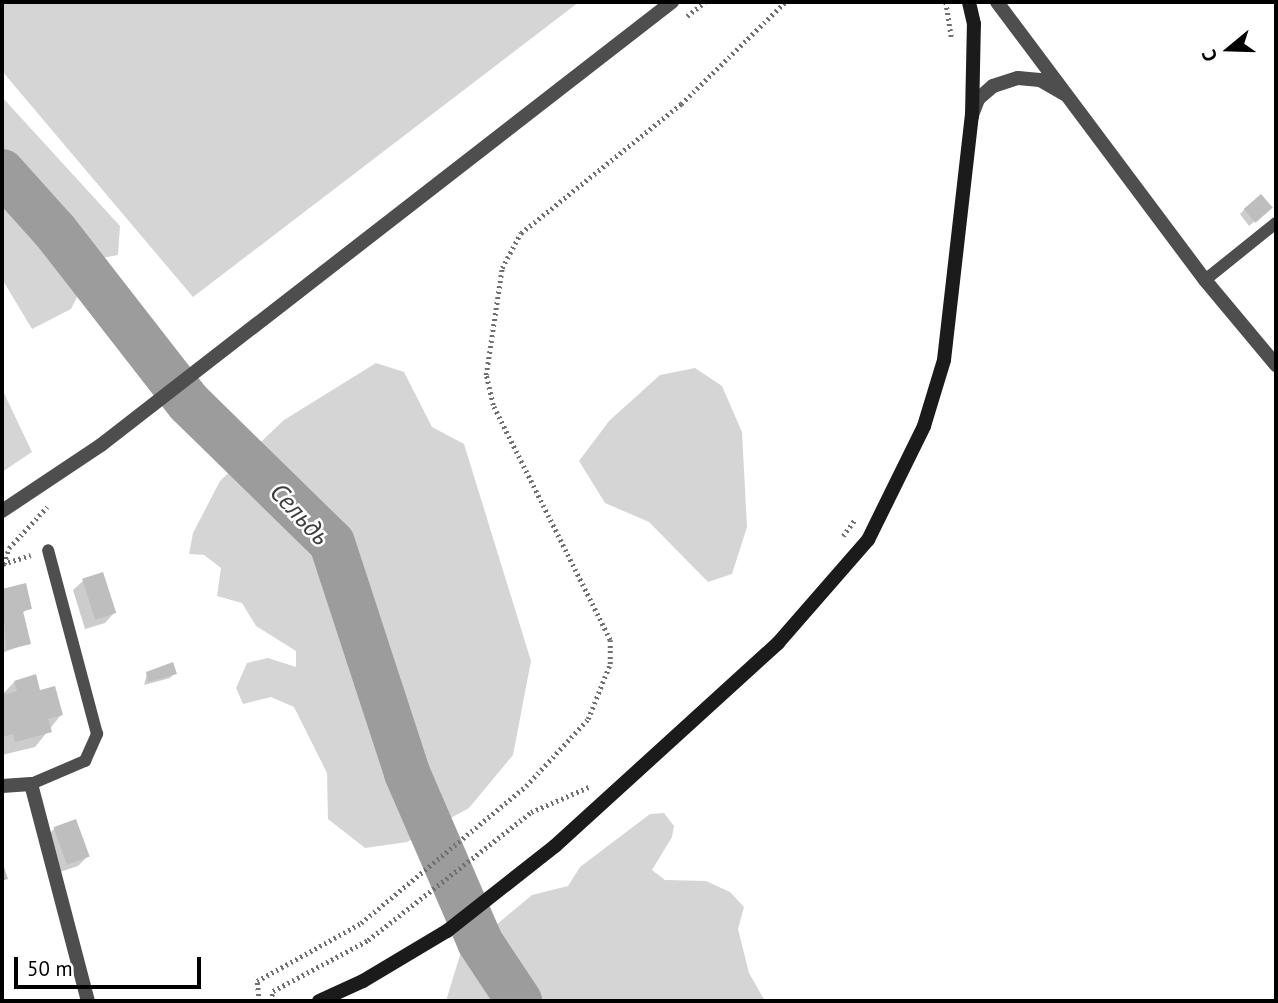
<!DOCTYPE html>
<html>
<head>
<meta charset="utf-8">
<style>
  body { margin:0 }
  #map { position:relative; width:1278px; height:1003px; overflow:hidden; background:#fff; font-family:"PT Sans",sans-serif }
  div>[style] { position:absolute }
  .green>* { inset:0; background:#d5d5d5 }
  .shadow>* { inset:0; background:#0003 }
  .river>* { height:46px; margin:-23px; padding:0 23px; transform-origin:23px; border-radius:23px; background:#9c9c9c }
  .building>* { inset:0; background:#bebebe; transform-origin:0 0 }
  .path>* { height:4.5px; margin-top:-2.25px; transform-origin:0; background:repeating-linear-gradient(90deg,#707070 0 2px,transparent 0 5.5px) }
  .service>* { height:12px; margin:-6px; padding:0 6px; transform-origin:6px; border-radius:6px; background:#4e4e4e }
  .minor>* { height:14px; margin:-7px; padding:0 7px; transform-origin:7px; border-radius:7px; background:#4e4e4e }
  .tertiary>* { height:14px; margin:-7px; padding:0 7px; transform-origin:7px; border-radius:7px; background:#4e4e4e }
  .secondary>* { height:14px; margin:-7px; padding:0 7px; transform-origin:7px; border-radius:7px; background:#1b1b1b }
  span { translate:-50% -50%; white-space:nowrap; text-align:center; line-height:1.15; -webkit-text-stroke:5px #fff; paint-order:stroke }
  .water-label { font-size:26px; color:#3d3d3d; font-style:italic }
  .frame { position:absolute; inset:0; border:4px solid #000; pointer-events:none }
  .north { position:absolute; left:1194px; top:14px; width:70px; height:70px; -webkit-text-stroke:5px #fff; paint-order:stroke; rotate:251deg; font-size:19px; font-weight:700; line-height:28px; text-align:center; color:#000 }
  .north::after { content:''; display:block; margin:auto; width:24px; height:32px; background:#000; clip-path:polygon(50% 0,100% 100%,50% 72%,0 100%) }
  .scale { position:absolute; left:14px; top:957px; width:187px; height:32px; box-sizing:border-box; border:4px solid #000; border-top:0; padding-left:9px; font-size:21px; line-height:24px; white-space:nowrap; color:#000; -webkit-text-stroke:5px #fff; paint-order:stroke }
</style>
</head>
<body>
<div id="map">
  <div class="green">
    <div style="clip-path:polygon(2px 2px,579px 2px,193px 297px,2px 71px)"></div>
    <div style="clip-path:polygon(2px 97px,120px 226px,118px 255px,96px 259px,71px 309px,32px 329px,2px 279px)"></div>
    <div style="clip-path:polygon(376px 363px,404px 372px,432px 427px,464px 444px,531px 661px,513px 755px,469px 808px,407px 842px,365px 848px,328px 819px,327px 773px,294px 707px,271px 697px,243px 704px,236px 688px,247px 663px,268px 658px,296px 667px,296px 651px,256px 626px,242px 603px,217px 596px,221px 568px,204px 555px,189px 554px,193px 533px,220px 481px,284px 420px)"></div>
    <div style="clip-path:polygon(695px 368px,722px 386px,742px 432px,747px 527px,732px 574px,708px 582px,649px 522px,605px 503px,579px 461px,609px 421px,660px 375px)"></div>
    <div style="clip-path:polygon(2px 389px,32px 452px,2px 472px)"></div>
    <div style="clip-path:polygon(664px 813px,674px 826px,672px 837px,652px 870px,665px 880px,706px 881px,730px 892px,744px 907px,738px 929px,749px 973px,765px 1001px,446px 1001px,460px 955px,532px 895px,568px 886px,580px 867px,650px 814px)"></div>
  </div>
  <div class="shadow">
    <div style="clip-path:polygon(1244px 210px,1266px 212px,1249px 226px,1240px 214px)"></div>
    <div style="clip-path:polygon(102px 575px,114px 613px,105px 623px,85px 629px,73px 590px,83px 581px)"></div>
    <div style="clip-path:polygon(25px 585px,30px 608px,22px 613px,29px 643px,2px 653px,2px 590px)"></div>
    <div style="clip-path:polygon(175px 673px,170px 678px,144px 685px,147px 674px)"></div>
    <div style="clip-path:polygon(14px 682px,39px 692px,61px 715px,35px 747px,2px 755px,2px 695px)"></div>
    <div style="clip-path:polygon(54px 829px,88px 856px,78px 866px,57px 873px,44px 839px)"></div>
  </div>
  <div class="river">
    <div style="left:2px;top:172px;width:79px;rotate:48.1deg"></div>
    <div style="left:55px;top:231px;width:218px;rotate:52.1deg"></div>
    <div style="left:189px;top:403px;width:200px;rotate:44.4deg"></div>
    <div style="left:332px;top:543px;width:242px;rotate:71.9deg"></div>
    <div style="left:407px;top:773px;width:184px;rotate:66.6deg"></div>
    <div style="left:480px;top:942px;width:71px;rotate:56.5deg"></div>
  </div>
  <div class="building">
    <div style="left:1261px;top:194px;width:18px;height:23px;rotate:49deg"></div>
    <div style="left:103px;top:572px;width:43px;height:22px;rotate:72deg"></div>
    <div style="clip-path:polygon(26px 583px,32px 609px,23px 611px,31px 644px,6px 650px,2px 589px)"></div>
    <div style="clip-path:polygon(173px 662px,177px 674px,148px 682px,146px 672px)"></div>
    <div style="clip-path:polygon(36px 674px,40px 690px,55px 686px,63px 715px,48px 719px,52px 732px,15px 742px,13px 734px,2px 737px,2px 695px,17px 691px,14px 681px)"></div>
    <div style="left:76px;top:819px;width:40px;height:24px;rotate:70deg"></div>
    <div style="clip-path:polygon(2px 861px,8px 879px,2px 881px)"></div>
  </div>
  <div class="path">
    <div style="left:946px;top:2px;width:37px;rotate:81deg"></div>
    <div style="left:687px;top:16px;width:23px;rotate:-38deg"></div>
    <div style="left:843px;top:536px;width:19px;rotate:-54deg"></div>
    <div style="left:3px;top:564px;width:29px;rotate:-18deg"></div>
    <div style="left:4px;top:564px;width:17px;rotate:-73deg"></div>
    <div style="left:9px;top:548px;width:56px;rotate:-47.2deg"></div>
    <div style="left:259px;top:1001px;width:20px;rotate:-96deg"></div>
    <div style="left:257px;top:981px;width:119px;rotate:-29.1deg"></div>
    <div style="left:361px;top:923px;width:214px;rotate:-39.7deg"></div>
    <div style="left:526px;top:786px;width:91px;rotate:-47.2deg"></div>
    <div style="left:588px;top:719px;width:59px;rotate:-68.2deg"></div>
    <div style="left:610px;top:664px;width:24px;rotate:-90deg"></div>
    <div style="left:610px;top:640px;width:263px;rotate:-116.5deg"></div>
    <div style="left:493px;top:405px;width:31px;rotate:-103deg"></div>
    <div style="left:486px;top:375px;width:108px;rotate:-81.5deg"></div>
    <div style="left:502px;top:268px;width:40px;rotate:-62deg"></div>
    <div style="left:521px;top:233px;width:206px;rotate:-38.9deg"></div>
    <div style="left:681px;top:104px;width:146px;rotate:-44.4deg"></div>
    <div style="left:270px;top:1001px;width:10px;rotate:-73deg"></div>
    <div style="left:273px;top:991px;width:108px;rotate:-28.2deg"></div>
    <div style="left:368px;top:940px;width:207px;rotate:-38.1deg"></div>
    <div style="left:531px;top:812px;width:65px;rotate:-23.4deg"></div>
  </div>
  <div class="service">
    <div style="left:1205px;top:280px;width:91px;rotate:-38.8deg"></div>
    <div style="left:31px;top:784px;width:59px;rotate:-23.1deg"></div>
    <div style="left:85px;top:761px;width:30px;rotate:-66deg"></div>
    <div style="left:97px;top:734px;width:190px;rotate:-104.9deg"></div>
  </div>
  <div class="minor">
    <div style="left:997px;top:2px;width:347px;rotate:53.2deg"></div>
    <div style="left:1205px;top:280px;width:111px;rotate:50.1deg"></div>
    <div style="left:972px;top:115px;width:17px;rotate:-69deg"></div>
    <div style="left:978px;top:99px;width:20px;rotate:-41deg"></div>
    <div style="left:993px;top:86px;width:26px;rotate:-18deg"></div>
    <div style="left:1018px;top:78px;width:22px;rotate:5deg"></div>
    <div style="left:1040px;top:80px;width:28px;rotate:30deg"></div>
    <div style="left:2px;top:786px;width:29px;rotate:-4deg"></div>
    <div style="left:31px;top:784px;width:224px;rotate:75.3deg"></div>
  </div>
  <div class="tertiary">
    <div style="left:2px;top:511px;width:119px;rotate:-33.7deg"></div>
    <div style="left:101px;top:445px;width:723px;rotate:-37.81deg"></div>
  </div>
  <div class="secondary">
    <div style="left:319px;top:1001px;width:48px;rotate:-24.4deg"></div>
    <div style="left:363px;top:981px;width:98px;rotate:-30.8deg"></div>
    <div style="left:447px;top:931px;width:137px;rotate:-38.2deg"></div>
    <div style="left:555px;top:846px;width:302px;rotate:-42.3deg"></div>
    <div style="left:778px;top:643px;width:137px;rotate:-48.9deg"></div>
    <div style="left:868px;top:540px;width:127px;rotate:-63.8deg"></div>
    <div style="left:924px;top:426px;width:69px;rotate:-73.1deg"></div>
    <div style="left:944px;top:360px;width:246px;rotate:-83.5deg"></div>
    <div style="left:972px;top:116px;width:92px;rotate:-88.8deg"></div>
    <div style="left:974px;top:24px;width:23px;rotate:-103deg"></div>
  </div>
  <div class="water-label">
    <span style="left:300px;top:514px;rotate:47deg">Сельдь</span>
  </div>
  <div class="frame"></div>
  <div class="north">С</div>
  <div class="scale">50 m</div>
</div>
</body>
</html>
